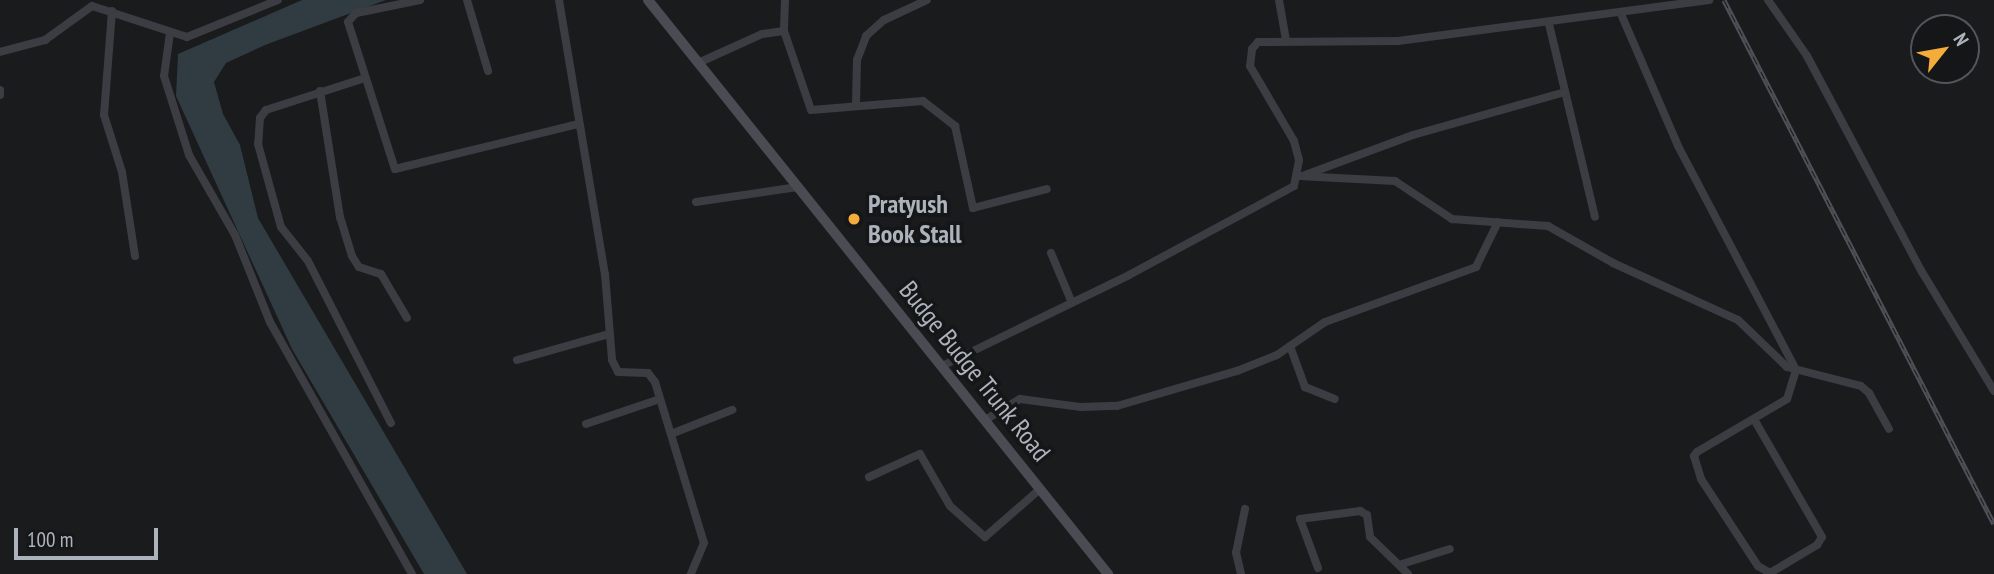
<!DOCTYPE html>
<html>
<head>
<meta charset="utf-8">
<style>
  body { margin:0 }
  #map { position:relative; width:1994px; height:574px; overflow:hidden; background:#1a1b1d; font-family:"PT Sans Narrow",sans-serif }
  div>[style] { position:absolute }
  .water>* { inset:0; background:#303b42 }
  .minor>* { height:8px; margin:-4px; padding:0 4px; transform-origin:4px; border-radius:4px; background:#3b3d42 }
  .secondary>* { height:10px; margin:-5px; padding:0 5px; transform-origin:5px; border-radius:5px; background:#494c52 }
  .rail>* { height:5px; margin-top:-2.5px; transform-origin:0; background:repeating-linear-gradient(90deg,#151618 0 8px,#4e5157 0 16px); box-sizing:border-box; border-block:2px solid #4e5157 }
  .dots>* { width:19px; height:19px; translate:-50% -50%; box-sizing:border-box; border:4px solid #151618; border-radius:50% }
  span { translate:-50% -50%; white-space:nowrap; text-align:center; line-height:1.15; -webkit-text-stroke:7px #151618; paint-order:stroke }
  .poi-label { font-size:26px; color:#adb3bc; font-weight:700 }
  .left { translate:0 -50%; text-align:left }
  .street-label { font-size:26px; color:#adb3bc }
  .north { position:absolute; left:1910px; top:14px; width:70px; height:70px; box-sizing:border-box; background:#151618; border:2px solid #52555a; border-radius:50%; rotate:59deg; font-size:19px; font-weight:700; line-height:28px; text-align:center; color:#adb3bc }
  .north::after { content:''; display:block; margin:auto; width:24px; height:32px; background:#f4ac3b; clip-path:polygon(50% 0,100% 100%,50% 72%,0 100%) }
  .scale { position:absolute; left:14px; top:528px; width:144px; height:32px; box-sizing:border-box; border:4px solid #adb3bc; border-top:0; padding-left:9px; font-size:21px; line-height:24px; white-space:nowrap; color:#adb3bc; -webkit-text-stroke:5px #151618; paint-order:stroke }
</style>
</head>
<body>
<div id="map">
  <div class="water">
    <div style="clip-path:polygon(302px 0,386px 0,265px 45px,226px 63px,214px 82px,223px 114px,240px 145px,258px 218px,467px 574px,424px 574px,292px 349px,176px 96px,178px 54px)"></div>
  </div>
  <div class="minor">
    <div style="left:420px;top:0;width:65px;rotate:168.5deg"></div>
    <div style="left:356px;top:13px;width:12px;rotate:132deg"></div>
    <div style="left:348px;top:22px;width:154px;rotate:72.3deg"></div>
    <div style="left:395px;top:169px;width:188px;rotate:-13.8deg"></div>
    <div style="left:467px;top:0;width:74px;rotate:73.5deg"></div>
    <div style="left:559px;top:0;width:278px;rotate:80.5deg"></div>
    <div style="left:605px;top:274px;width:86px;rotate:85.3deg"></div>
    <div style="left:612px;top:360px;width:13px;rotate:63deg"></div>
    <div style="left:618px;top:372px;width:30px;rotate:2deg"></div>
    <div style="left:648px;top:373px;width:11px;rotate:52deg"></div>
    <div style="left:655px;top:382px;width:168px;rotate:73.1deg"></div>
    <div style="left:704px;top:543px;width:34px;rotate:113deg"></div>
    <div style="left:785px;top:0;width:31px;rotate:92deg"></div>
    <div style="left:784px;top:31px;width:83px;rotate:71.1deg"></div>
    <div style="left:811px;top:110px;width:112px;rotate:-4.6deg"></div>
    <div style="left:923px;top:101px;width:41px;rotate:38deg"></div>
    <div style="left:955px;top:126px;width:84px;rotate:77.6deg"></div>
    <div style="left:973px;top:208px;width:76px;rotate:-14.4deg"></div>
    <div style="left:1279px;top:0;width:41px;rotate:80.1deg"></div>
    <div style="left:1768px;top:0;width:68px;rotate:55.1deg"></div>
    <div style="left:1807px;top:56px;width:245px;rotate:62deg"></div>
    <div style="left:1922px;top:272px;width:139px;rotate:58.8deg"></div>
    <div style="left:112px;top:11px;width:104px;rotate:94.4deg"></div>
    <div style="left:104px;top:115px;width:60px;rotate:72.5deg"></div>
    <div style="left:122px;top:172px;width:85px;rotate:81.2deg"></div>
    <div style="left:1621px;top:14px;width:144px;rotate:66.6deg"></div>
    <div style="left:1678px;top:146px;width:253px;rotate:62.2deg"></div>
    <div style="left:1796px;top:370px;width:30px;rotate:107deg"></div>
    <div style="left:1787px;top:399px;width:104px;rotate:149.5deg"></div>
    <div style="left:1697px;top:452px;width:5px;rotate:127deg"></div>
    <div style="left:1694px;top:456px;width:24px;rotate:73deg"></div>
    <div style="left:1701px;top:479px;width:104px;rotate:56.8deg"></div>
    <div style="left:1758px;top:566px;width:14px;rotate:30deg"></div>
    <div style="left:1770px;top:573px;width:55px;rotate:-30.8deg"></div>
    <div style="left:1817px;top:545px;width:9px;rotate:-58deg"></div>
    <div style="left:1822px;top:537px;width:136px;rotate:-120deg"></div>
    <div style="left:1549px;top:24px;width:198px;rotate:76.6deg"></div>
    <div style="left:170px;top:33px;width:43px;rotate:97.9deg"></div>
    <div style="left:164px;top:76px;width:83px;rotate:72.4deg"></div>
    <div style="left:189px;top:155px;width:92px;rotate:60.1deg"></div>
    <div style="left:235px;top:235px;width:94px;rotate:68.1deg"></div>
    <div style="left:270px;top:322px;width:289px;rotate:60.6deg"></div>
    <div style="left:0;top:52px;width:47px;rotate:-14.9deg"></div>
    <div style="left:45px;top:40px;width:58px;rotate:-35.9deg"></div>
    <div style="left:92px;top:6px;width:100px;rotate:18.1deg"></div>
    <div style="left:187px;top:37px;width:98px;rotate:-22.1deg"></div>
    <div style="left:698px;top:63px;width:70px;rotate:-24.4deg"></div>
    <div style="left:762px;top:34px;width:22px;rotate:-8deg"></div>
    <div style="left:365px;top:78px;width:104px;rotate:162.1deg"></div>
    <div style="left:266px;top:110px;width:10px;rotate:127deg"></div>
    <div style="left:260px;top:118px;width:26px;rotate:94deg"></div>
    <div style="left:258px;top:144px;width:86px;rotate:74.5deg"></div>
    <div style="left:281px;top:227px;width:43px;rotate:51.5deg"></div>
    <div style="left:308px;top:261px;width:182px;rotate:62.9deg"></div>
    <div style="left:0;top:90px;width:5px;rotate:90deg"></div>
    <div style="left:320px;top:91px;width:128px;rotate:81deg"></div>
    <div style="left:340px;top:217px;width:41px;rotate:72.9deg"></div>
    <div style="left:352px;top:256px;width:13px;rotate:58deg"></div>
    <div style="left:359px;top:267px;width:23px;rotate:18deg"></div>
    <div style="left:381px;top:274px;width:51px;rotate:59.4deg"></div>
    <div style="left:856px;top:104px;width:44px;rotate:-88.7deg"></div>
    <div style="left:857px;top:60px;width:26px;rotate:-69deg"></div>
    <div style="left:866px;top:36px;width:24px;rotate:-42deg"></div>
    <div style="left:884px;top:20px;width:47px;rotate:-24.9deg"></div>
    <div style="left:1305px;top:175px;width:115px;rotate:-20.3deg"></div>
    <div style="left:1413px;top:135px;width:158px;rotate:-15.8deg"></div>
    <div style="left:1299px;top:176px;width:96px;rotate:3deg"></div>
    <div style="left:1395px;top:181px;width:69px;rotate:33.7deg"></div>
    <div style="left:1452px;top:219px;width:96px;rotate:4.2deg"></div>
    <div style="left:1548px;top:226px;width:75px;rotate:29.6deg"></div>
    <div style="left:1613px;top:263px;width:137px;rotate:24.5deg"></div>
    <div style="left:1738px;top:320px;width:68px;rotate:43.8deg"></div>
    <div style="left:1787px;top:367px;width:76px;rotate:14.4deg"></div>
    <div style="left:1861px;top:386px;width:11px;rotate:41deg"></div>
    <div style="left:1869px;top:393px;width:41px;rotate:60.9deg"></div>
    <div style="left:696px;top:202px;width:103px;rotate:-8.4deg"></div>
    <div style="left:1051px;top:253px;width:54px;rotate:67.2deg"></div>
    <div style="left:1290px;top:346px;width:44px;rotate:69.9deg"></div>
    <div style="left:1305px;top:387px;width:32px;rotate:22deg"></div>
    <div style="left:517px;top:360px;width:96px;rotate:-15.8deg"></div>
    <div style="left:942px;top:366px;width:208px;rotate:-25.9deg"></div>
    <div style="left:1129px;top:275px;width:187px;rotate:-28.3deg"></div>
    <div style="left:1294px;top:186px;width:26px;rotate:-79deg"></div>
    <div style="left:1299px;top:160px;width:20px;rotate:-105deg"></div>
    <div style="left:1294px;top:141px;width:87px;rotate:-120.4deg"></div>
    <div style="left:1250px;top:66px;width:17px;rotate:-83deg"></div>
    <div style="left:1252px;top:49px;width:9px;rotate:-49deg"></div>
    <div style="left:1258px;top:42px;width:140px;rotate:-0.4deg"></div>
    <div style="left:1398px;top:41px;width:314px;rotate:-7.5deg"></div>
    <div style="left:985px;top:420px;width:41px;rotate:-31deg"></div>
    <div style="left:1020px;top:399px;width:62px;rotate:7.5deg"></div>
    <div style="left:1081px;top:407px;width:36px;rotate:-2deg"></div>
    <div style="left:1117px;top:406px;width:125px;rotate:-16.3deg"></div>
    <div style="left:1237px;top:371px;width:43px;rotate:-21.8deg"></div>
    <div style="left:1277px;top:355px;width:58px;rotate:-34.5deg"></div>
    <div style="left:1325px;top:322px;width:161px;rotate:-20deg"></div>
    <div style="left:1476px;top:267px;width:50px;rotate:-63.9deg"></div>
    <div style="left:586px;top:424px;width:78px;rotate:-18.7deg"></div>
    <div style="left:671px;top:434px;width:66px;rotate:-21.5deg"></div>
    <div style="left:869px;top:477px;width:56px;rotate:-24.3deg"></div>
    <div style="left:920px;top:454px;width:60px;rotate:60deg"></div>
    <div style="left:950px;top:506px;width:47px;rotate:41.5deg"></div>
    <div style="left:985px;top:537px;width:73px;rotate:-41.1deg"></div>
    <div style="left:1402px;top:564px;width:50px;rotate:-17.4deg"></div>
    <div style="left:1318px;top:568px;width:52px;rotate:-110.2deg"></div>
    <div style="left:1300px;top:519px;width:61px;rotate:-7.6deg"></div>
    <div style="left:1360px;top:511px;width:8px;rotate:30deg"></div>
    <div style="left:1367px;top:515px;width:22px;rotate:82deg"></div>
    <div style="left:1370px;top:537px;width:53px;rotate:44.2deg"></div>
    <div style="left:1241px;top:574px;width:22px;rotate:-103deg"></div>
    <div style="left:1236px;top:553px;width:45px;rotate:-78.4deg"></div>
  </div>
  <div class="secondary">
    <div style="left:648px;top:0;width:736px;rotate:51.29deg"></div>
  </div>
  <div class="rail">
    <div style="left:1724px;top:0;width:589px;rotate:62.74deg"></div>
  </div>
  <div class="dots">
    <div style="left:854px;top:219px;background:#f4ac3b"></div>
  </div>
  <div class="poi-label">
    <span class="left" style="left:868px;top:219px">Pratyush<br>Book Stall</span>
  </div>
  <div class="street-label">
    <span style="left:975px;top:371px;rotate:51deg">Budge Budge Trunk Road</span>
  </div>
  <div class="north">N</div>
  <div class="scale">100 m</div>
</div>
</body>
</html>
